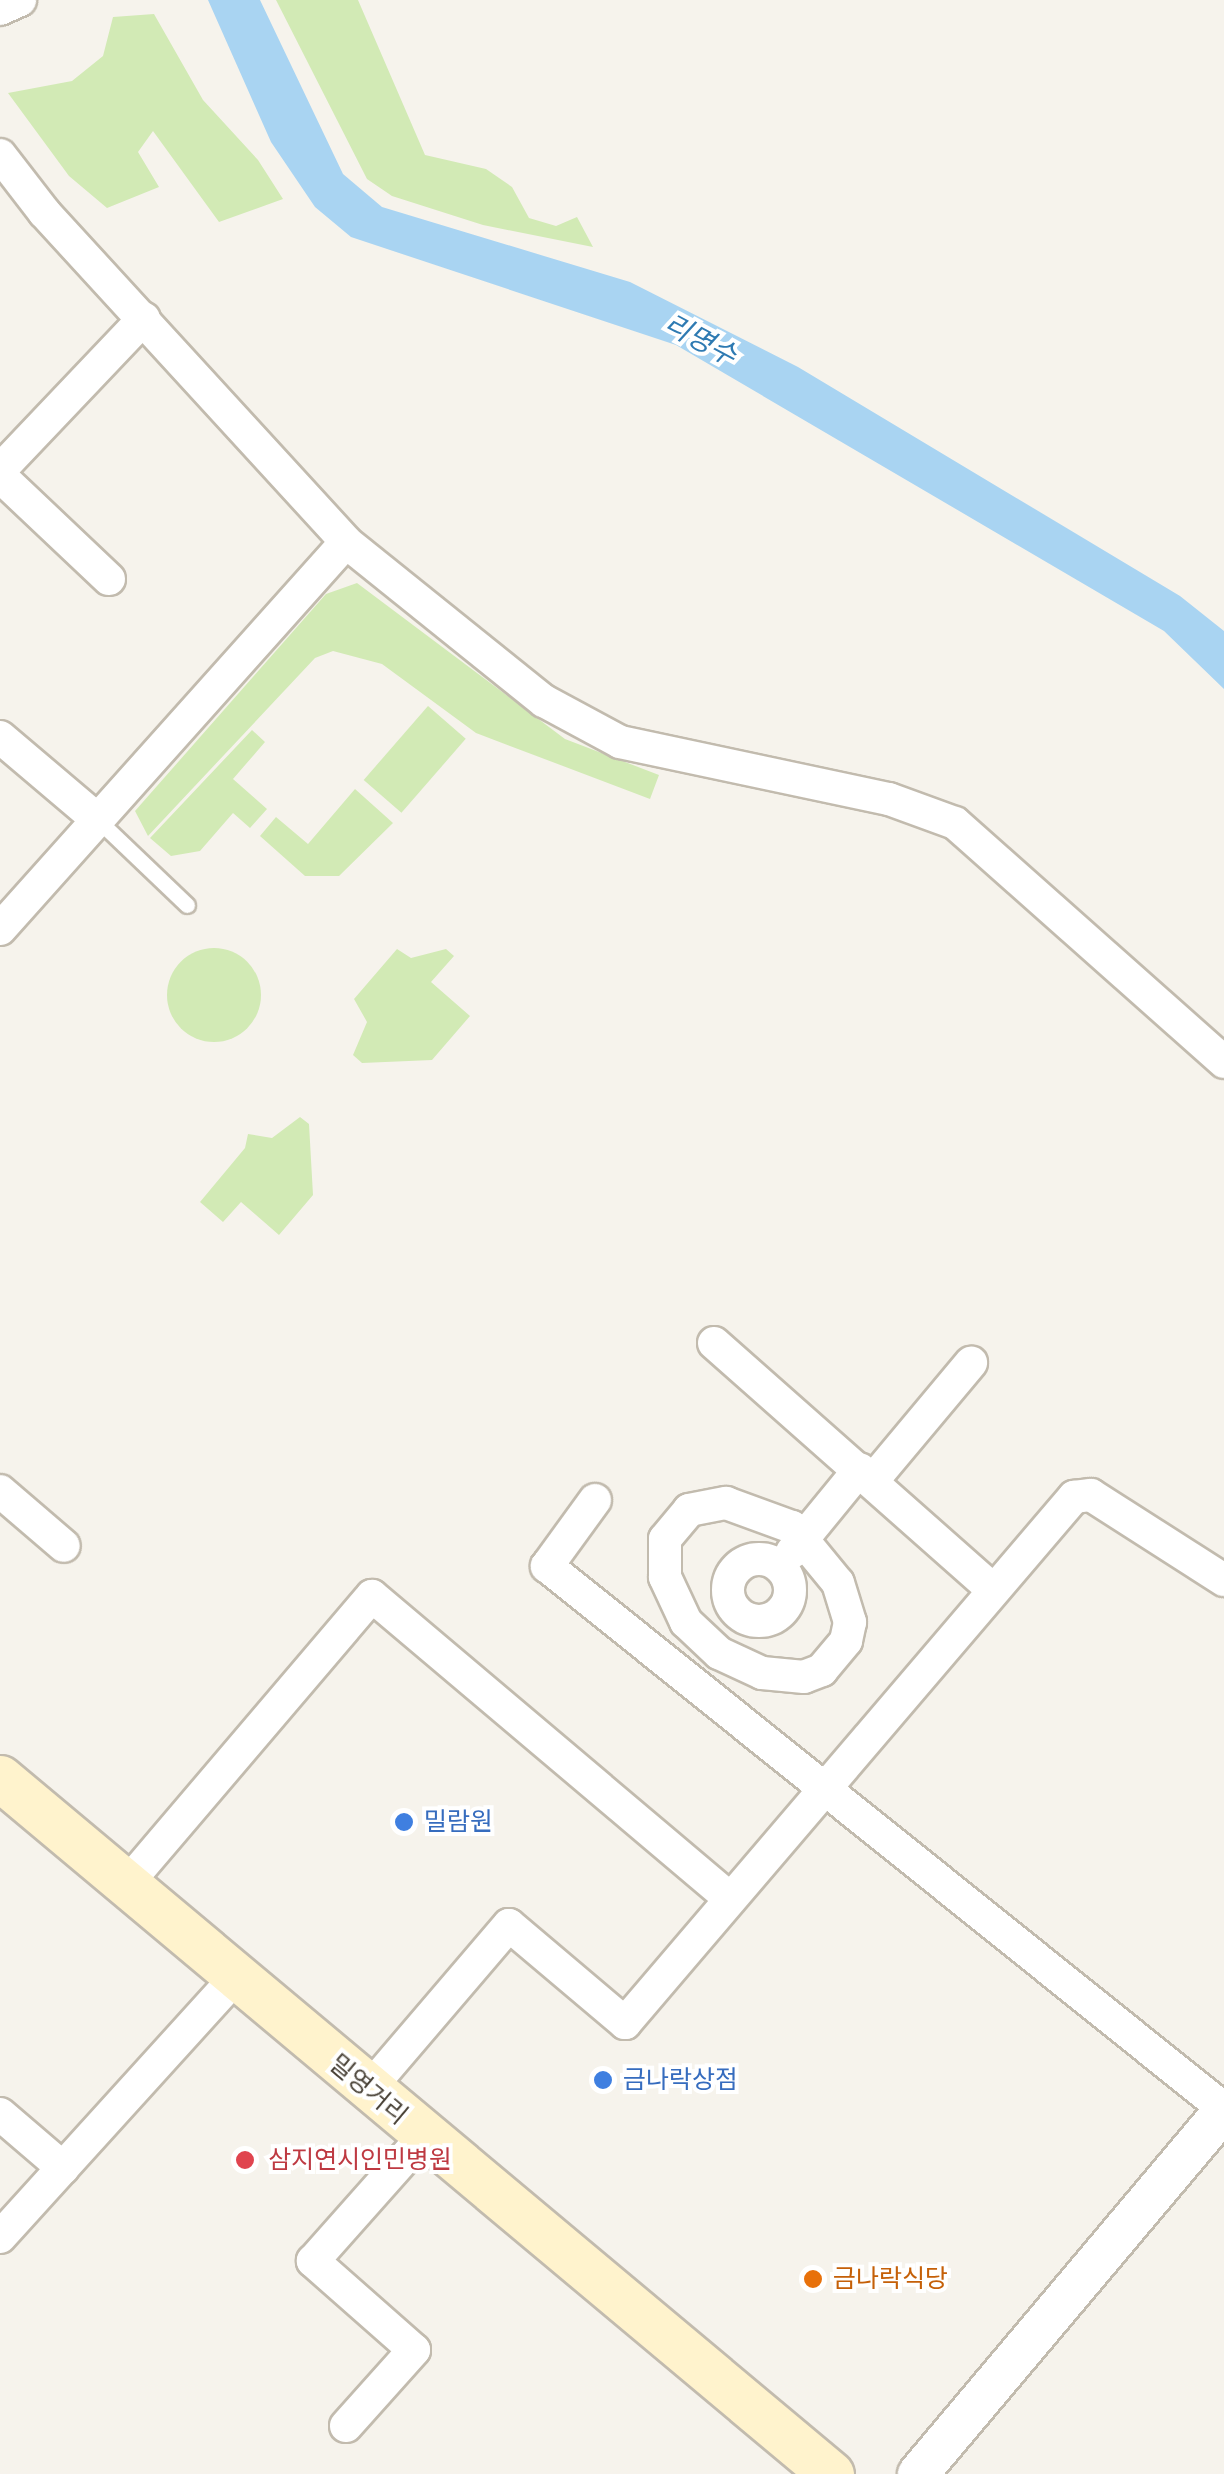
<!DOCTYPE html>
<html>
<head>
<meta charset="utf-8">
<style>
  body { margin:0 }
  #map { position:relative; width:1224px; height:2474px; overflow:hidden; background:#f6f3ec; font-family:Rubik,"Noto Sans KR",sans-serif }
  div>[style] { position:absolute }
  .green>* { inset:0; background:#d2eab5; transform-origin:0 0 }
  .round { border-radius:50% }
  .water>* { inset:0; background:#a9d4f2 }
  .roads { filter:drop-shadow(2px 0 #c2bbae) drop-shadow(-2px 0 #c2bbae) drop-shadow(0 2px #c2bbae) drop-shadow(0 -2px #c2bbae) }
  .service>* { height:15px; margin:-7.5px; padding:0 7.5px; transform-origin:7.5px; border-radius:7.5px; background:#fff }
  .minor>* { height:32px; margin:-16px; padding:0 16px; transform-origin:16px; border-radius:16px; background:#fff }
  .minor>.ring { margin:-16px; padding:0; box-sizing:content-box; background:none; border:32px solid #fff; border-radius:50% }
  .tertiary>* { height:40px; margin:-20px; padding:0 20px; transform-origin:20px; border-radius:20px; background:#fff }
  .secondary>* { height:45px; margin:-22.5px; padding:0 22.5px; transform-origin:22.5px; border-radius:22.5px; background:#fff3cd }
  .dots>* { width:28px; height:28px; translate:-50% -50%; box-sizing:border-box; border:5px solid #fff; border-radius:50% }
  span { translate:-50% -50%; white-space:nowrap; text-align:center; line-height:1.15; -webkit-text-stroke:8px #fff; paint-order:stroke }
  .shop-label { font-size:25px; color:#366cbe }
  .left { translate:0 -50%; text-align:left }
  .street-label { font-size:25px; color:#4b4439 }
  .health-label { font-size:25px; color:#be3a42 }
  .food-label { font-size:25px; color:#c56008 }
  .water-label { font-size:28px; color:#2e7ab2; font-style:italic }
</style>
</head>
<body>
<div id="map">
  <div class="green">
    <div style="clip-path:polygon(276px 0,358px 0,425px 155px,486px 169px,512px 187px,529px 218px,556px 226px,577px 217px,593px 247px,483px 225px,392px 196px,367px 179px)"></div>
    <div style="clip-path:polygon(154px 14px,203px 100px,258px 160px,283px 199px,219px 222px,153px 131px,138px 152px,159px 187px,107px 208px,69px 176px,8px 93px,72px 81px,103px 56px,113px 17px)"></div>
    <div style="clip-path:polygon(357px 583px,565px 739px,659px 775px,650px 799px,476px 733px,382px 664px,333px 651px,315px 658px,148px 836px,135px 811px,326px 594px)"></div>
    <div style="left:428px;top:706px;width:50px;height:98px;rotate:41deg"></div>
    <div style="clip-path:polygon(252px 730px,265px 742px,233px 779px,267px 809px,250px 828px,233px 813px,200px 851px,171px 856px,150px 838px)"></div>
    <div style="clip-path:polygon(355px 789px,393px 823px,339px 876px,305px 876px,260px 836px,276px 817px,308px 844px)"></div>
    <div class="round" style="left:167px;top:948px;width:94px;height:94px"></div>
    <div style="clip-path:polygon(397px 949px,411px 958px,446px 949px,454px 956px,431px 982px,470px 1016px,432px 1060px,362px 1063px,353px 1055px,367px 1022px,354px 999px)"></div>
    <div style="clip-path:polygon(300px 1117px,309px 1124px,313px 1195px,279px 1235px,241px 1202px,223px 1222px,200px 1202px,245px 1148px,248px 1134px,272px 1138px)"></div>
  </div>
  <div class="water">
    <div style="clip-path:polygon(208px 0,260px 0,343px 174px,382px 207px,630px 282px,798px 367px,1180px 596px,1224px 631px,1224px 689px,1164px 631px,676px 345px,351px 237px,315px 207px,271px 142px)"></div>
  </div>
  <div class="roads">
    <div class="service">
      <div style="left:98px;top:820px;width:123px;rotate:43.7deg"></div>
    </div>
    <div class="minor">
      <div style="left:0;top:9px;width:22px;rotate:-24deg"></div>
      <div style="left:0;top:155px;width:72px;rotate:52.3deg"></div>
      <div style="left:44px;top:212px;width:447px;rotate:47.5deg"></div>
      <div style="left:346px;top:542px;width:254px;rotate:38.8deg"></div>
      <div style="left:544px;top:701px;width:86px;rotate:28.3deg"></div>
      <div style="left:620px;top:742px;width:275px;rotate:12deg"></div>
      <div style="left:889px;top:799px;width:70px;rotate:20deg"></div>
      <div style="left:955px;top:823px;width:360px;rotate:41.6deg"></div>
      <div style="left:0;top:470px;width:209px;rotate:-46.5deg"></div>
      <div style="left:0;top:476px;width:150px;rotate:43.4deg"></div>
      <div style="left:0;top:737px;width:128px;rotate:40.3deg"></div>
      <div style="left:0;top:929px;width:519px;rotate:-48.2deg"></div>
      <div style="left:714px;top:1343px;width:371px;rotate:41.5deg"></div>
      <div style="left:873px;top:1480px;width:153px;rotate:-50.1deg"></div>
      <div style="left:0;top:1491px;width:84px;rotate:40.7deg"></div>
      <div style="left:595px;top:1500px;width:82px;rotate:126deg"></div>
      <div style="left:547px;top:1566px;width:868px;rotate:38.73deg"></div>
      <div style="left:726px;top:1503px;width:70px;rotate:20deg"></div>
      <div style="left:792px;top:1527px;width:72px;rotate:50.6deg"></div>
      <div style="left:838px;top:1583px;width:41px;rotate:72.9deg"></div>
      <div style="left:850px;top:1622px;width:19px;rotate:102deg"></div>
      <div style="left:846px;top:1641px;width:38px;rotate:130deg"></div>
      <div style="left:822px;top:1670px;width:19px;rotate:159deg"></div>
      <div style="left:804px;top:1677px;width:42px;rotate:-174.6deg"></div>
      <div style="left:762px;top:1673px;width:47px;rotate:-155.1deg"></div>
      <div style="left:719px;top:1653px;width:45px;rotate:-136.8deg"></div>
      <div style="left:686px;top:1622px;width:50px;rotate:-115deg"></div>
      <div style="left:665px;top:1577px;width:38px;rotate:-90deg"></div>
      <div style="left:665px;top:1539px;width:38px;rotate:-50deg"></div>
      <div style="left:689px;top:1510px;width:38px;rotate:-11deg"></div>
      <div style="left:792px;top:1552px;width:107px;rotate:-50.7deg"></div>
      <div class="ring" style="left:728px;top:1559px;width:30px;height:30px"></div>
      <div style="left:125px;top:1886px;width:381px;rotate:-49.6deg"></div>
      <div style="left:372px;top:1596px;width:469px;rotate:40.2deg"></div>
      <div style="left:368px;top:2090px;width:217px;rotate:-49.5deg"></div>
      <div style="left:509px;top:1925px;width:152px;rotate:40.2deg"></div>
      <div style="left:625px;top:2023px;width:692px;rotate:-49.52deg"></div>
      <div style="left:1074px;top:1497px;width:17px;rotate:-7deg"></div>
      <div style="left:1091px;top:1495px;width:158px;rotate:32.6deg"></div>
      <div style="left:0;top:2114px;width:83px;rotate:40.6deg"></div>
      <div style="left:0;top:2237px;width:348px;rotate:-47.8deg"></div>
      <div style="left:346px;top:2426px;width:102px;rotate:-48.2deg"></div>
      <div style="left:414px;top:2350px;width:135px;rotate:-138.6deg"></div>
      <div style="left:313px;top:2261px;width:167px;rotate:-48.4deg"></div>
    </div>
    <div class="tertiary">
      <div style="left:918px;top:2474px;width:475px;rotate:-49.9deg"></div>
    </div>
    <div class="secondary">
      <div style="left:0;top:1778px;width:1084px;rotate:39.95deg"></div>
    </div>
  </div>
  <div class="dots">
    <div style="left:404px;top:1822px;background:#3f7fe0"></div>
    <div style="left:603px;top:2080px;background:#3f7fe0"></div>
    <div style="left:245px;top:2160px;background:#e0444e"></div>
    <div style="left:813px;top:2279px;background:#e8710a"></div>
  </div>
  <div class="shop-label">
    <span class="left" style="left:424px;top:1822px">밀람원</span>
    <span class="left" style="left:623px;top:2080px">금나락상점</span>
  </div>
  <div class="street-label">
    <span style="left:368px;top:2090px;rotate:40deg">밀영거리</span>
  </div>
  <div class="health-label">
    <span class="left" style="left:268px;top:2160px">삼지연시인민병원</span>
  </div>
  <div class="food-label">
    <span class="left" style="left:833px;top:2279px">금나락식당</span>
  </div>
  <div class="water-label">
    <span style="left:700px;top:340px;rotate:28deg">리명수</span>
  </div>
</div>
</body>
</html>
